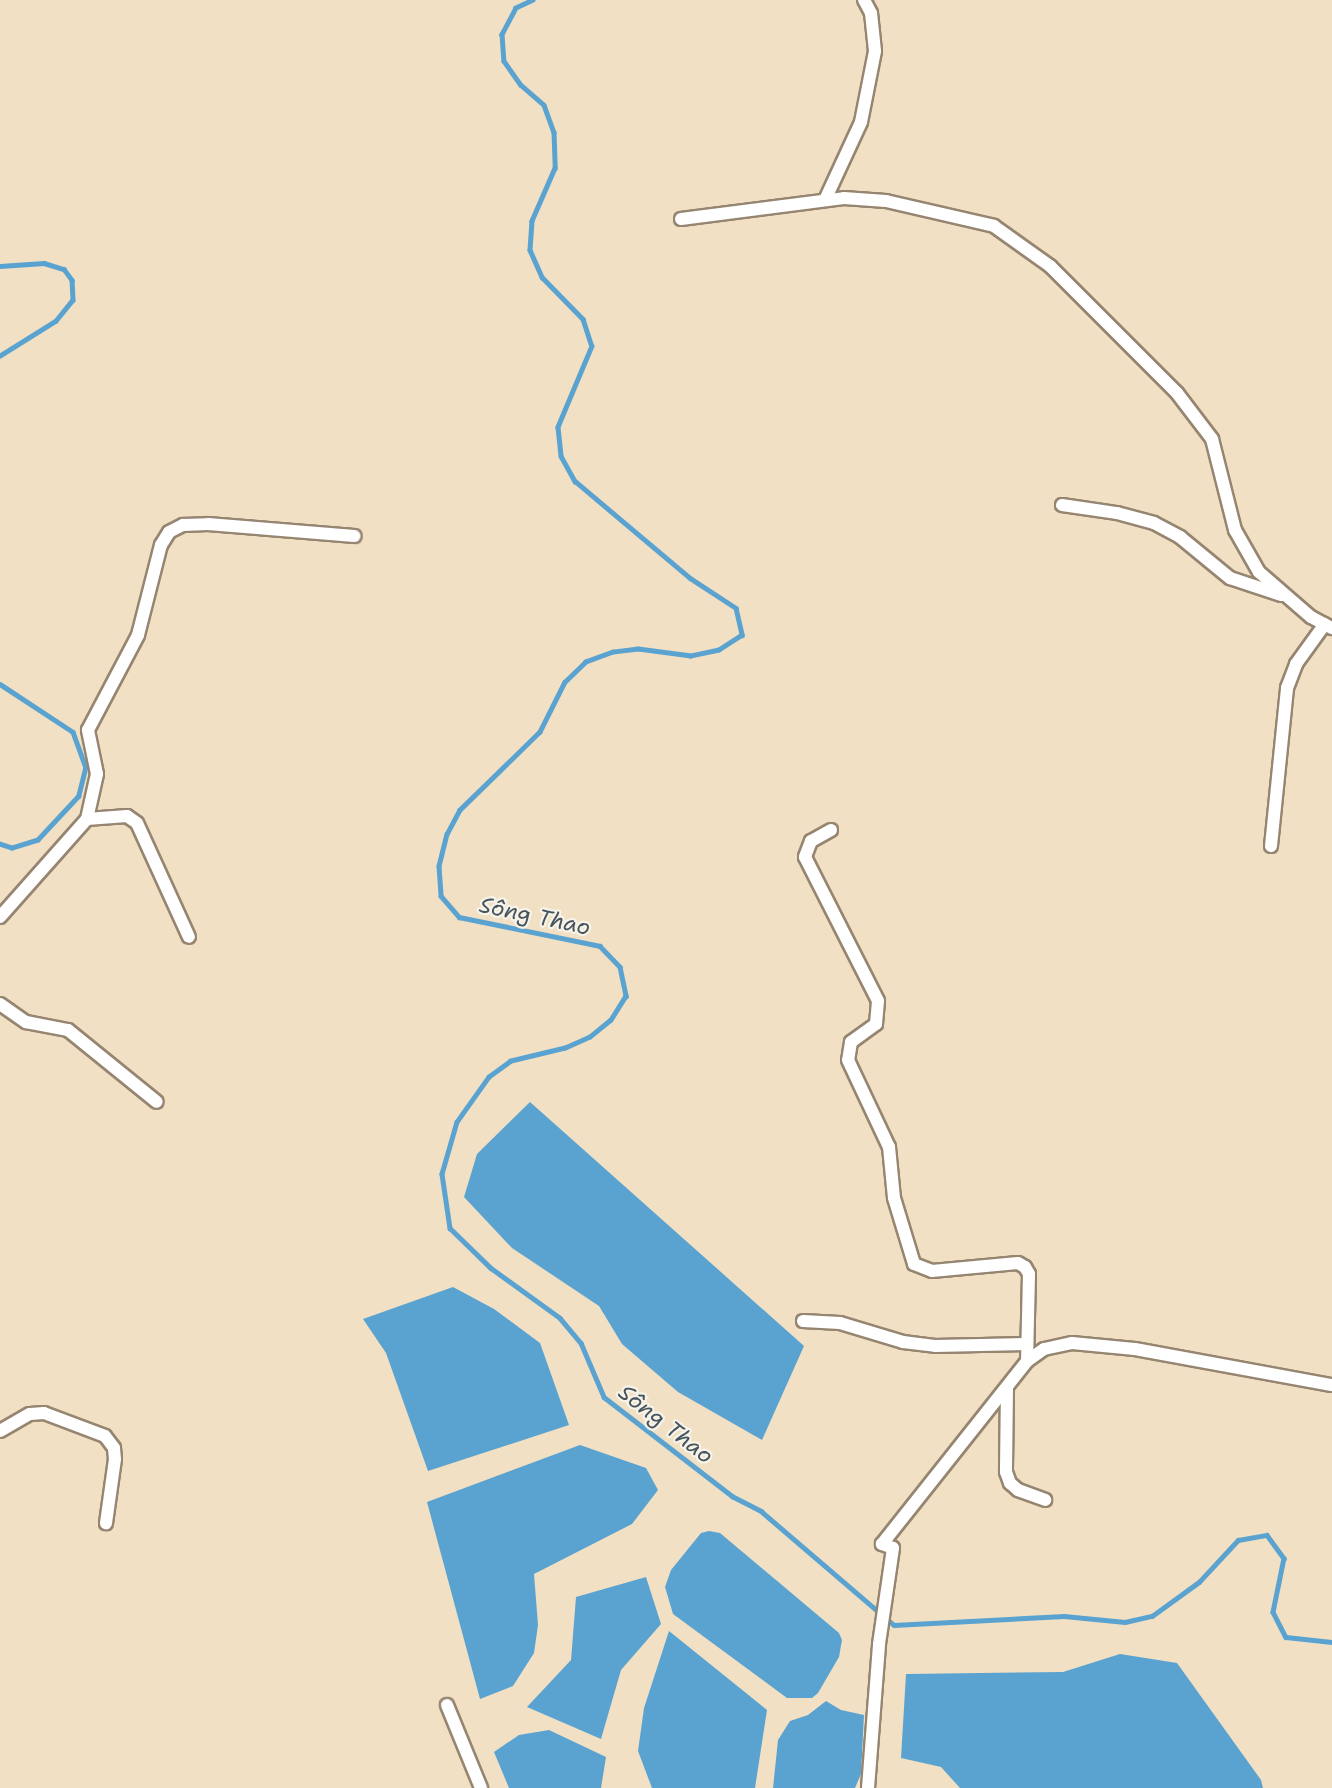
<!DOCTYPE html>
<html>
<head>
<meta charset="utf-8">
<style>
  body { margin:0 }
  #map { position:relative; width:1332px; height:1788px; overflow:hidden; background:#f1e0c3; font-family:"Shantell Sans",sans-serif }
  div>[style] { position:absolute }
  .water>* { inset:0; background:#5aa3d1 }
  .stream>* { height:4.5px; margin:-2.25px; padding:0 2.25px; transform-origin:2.25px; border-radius:2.25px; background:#5aa3d1 }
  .roads { filter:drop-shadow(2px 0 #968570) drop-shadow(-2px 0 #968570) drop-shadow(0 2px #968570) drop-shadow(0 -2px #968570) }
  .minor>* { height:12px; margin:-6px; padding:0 6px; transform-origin:6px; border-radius:6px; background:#fff }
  span { translate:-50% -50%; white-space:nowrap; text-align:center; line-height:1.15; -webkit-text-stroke:4.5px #f7f3e8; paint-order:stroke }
  .water-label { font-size:22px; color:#46545d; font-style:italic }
</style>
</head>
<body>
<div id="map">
  <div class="water">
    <div style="clip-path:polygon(530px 1102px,804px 1346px,762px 1440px,678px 1392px,622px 1344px,599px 1306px,512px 1248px,464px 1197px,477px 1154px)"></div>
    <div style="clip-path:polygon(453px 1287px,494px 1309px,540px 1343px,569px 1425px,428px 1471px,386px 1353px,363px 1319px)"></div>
    <div style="clip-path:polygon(580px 1445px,646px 1468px,658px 1490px,632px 1524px,534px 1574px,538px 1625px,534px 1653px,513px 1686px,480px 1699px,427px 1502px)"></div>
    <div style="clip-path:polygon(709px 1531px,720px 1533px,839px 1633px,842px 1640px,839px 1657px,818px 1693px,812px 1698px,787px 1698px,673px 1614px,665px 1587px,671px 1570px,701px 1533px)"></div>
    <div style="clip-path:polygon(646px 1577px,661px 1624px,621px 1670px,601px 1739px,527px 1707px,571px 1660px,576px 1597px)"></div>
    <div style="clip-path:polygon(669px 1631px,767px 1710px,755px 1788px,652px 1788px,638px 1751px,644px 1708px)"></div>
    <div style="clip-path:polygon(1120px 1654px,1177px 1663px,1261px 1780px,1263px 1788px,960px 1788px,941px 1767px,901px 1758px,906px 1674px,1063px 1672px)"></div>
    <div style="clip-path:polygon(826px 1701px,841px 1710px,864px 1715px,861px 1774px,855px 1788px,773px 1788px,778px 1740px,790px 1721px,808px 1715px)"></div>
    <div style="clip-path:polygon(549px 1730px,606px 1757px,601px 1788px,509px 1788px,494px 1752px,519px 1735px)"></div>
  </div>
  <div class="stream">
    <div style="left:533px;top:0;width:19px;rotate:155deg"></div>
    <div style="left:516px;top:8px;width:30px;rotate:118deg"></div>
    <div style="left:502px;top:34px;width:27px;rotate:86deg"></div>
    <div style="left:504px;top:61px;width:29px;rotate:55deg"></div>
    <div style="left:521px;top:85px;width:30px;rotate:41deg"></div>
    <div style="left:544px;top:105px;width:29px;rotate:70deg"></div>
    <div style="left:554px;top:132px;width:36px;rotate:88deg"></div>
    <div style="left:555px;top:168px;width:58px;rotate:113.5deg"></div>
    <div style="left:532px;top:221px;width:29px;rotate:94deg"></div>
    <div style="left:530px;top:250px;width:30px;rotate:66deg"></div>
    <div style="left:542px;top:277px;width:59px;rotate:45.7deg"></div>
    <div style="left:583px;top:319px;width:28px;rotate:72deg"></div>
    <div style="left:592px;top:346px;width:88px;rotate:112.8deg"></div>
    <div style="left:558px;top:427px;width:29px;rotate:84deg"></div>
    <div style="left:561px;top:456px;width:29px;rotate:61deg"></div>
    <div style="left:575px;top:481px;width:150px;rotate:40.1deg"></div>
    <div style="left:690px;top:578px;width:55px;rotate:33.1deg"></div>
    <div style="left:736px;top:608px;width:28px;rotate:77deg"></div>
    <div style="left:742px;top:635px;width:27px;rotate:147deg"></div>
    <div style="left:719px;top:650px;width:29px;rotate:168deg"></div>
    <div style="left:691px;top:656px;width:53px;rotate:-172.5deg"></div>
    <div style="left:638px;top:649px;width:25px;rotate:173deg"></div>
    <div style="left:613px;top:652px;width:29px;rotate:160deg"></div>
    <div style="left:586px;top:662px;width:29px;rotate:136deg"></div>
    <div style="left:565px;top:682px;width:56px;rotate:116.6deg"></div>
    <div style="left:540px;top:732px;width:112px;rotate:135.7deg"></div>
    <div style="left:460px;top:810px;width:27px;rotate:118deg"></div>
    <div style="left:447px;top:834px;width:33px;rotate:104deg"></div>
    <div style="left:439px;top:866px;width:30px;rotate:86deg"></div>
    <div style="left:441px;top:896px;width:28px;rotate:49deg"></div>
    <div style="left:459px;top:917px;width:144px;rotate:11.6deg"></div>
    <div style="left:600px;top:946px;width:29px;rotate:46deg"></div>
    <div style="left:620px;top:967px;width:30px;rotate:78deg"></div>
    <div style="left:626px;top:996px;width:28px;rotate:122deg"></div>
    <div style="left:611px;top:1020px;width:27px;rotate:141deg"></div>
    <div style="left:590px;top:1037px;width:27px;rotate:156deg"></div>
    <div style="left:565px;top:1048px;width:56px;rotate:166.5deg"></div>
    <div style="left:511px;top:1061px;width:27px;rotate:144deg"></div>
    <div style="left:489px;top:1077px;width:55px;rotate:125.4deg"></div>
    <div style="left:457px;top:1122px;width:54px;rotate:106.1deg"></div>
    <div style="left:442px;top:1174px;width:55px;rotate:81.6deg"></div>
    <div style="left:450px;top:1228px;width:57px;rotate:44.3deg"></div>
    <div style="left:491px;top:1268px;width:85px;rotate:35.9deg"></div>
    <div style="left:560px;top:1318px;width:33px;rotate:50deg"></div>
    <div style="left:581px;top:1343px;width:59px;rotate:66.9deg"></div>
    <div style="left:604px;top:1397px;width:162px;rotate:37.7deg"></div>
    <div style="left:732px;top:1496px;width:33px;rotate:27deg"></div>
    <div style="left:761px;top:1511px;width:175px;rotate:40.6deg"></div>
    <div style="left:894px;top:1625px;width:170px;rotate:-3deg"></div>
    <div style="left:1064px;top:1616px;width:61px;rotate:5.6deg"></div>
    <div style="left:1125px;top:1622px;width:28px;rotate:-13deg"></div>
    <div style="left:1152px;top:1616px;width:58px;rotate:-35.9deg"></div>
    <div style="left:1199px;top:1582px;width:57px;rotate:-47.1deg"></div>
    <div style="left:1238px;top:1540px;width:29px;rotate:-10deg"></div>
    <div style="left:1267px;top:1535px;width:29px;rotate:54deg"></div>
    <div style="left:1284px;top:1558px;width:55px;rotate:101.5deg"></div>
    <div style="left:1273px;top:1612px;width:28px;rotate:63deg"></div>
    <div style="left:1286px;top:1637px;width:46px;rotate:6.2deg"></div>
    <div style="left:0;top:266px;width:44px;rotate:-3.9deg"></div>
    <div style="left:44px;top:263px;width:21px;rotate:17deg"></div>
    <div style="left:64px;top:269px;width:14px;rotate:54deg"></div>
    <div style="left:72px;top:280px;width:20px;rotate:87deg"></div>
    <div style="left:73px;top:300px;width:27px;rotate:129deg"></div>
    <div style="left:56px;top:321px;width:66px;rotate:148deg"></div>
    <div style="left:0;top:684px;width:87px;rotate:33.3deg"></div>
    <div style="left:73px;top:732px;width:37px;rotate:70deg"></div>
    <div style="left:86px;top:767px;width:30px;rotate:104deg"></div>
    <div style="left:79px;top:796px;width:60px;rotate:133deg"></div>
    <div style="left:38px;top:840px;width:27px;rotate:163deg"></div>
    <div style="left:12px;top:848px;width:13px;rotate:-162deg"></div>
  </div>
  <div class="roads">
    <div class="minor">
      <div style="left:825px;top:200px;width:86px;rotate:-65.2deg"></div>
      <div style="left:861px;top:122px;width:72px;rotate:-78.8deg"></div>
      <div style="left:875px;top:51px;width:38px;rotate:-96deg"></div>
      <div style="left:871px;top:13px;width:15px;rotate:-118deg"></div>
      <div style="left:681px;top:219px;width:164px;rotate:-7.3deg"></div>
      <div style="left:844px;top:198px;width:42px;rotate:4.1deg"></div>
      <div style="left:886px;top:201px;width:111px;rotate:13deg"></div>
      <div style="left:994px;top:226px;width:69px;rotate:35.5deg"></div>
      <div style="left:1050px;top:266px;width:180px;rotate:45deg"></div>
      <div style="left:1177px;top:393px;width:58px;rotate:52.7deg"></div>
      <div style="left:1212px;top:439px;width:94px;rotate:75.8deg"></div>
      <div style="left:1235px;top:530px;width:48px;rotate:60.3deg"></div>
      <div style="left:1259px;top:572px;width:69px;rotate:40.9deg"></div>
      <div style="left:1311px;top:617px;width:24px;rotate:28deg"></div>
      <div style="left:1062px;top:505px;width:56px;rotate:8.3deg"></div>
      <div style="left:1117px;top:513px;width:38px;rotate:15deg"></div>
      <div style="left:1154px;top:523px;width:30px;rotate:28deg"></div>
      <div style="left:1180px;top:537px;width:65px;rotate:39.4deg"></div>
      <div style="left:1230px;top:578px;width:54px;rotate:18.4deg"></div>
      <div style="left:87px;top:819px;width:40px;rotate:-4.3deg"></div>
      <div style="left:127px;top:816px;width:12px;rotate:35deg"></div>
      <div style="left:137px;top:823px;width:125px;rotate:65.5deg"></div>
      <div style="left:831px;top:830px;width:23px;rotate:151deg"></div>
      <div style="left:811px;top:841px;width:17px;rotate:111deg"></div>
      <div style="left:805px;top:857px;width:161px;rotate:63.1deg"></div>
      <div style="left:878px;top:1001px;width:23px;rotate:95deg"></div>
      <div style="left:876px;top:1024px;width:31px;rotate:144deg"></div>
      <div style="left:851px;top:1042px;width:18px;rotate:99deg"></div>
      <div style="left:848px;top:1060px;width:96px;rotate:64.8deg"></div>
      <div style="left:889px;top:1147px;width:51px;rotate:84.4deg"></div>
      <div style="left:894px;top:1198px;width:69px;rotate:73.1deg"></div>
      <div style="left:914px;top:1264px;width:19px;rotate:21deg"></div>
      <div style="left:932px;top:1271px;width:86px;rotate:-5.3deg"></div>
      <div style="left:1018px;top:1263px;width:8px;rotate:30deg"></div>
      <div style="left:1025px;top:1267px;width:8px;rotate:60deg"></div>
      <div style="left:1029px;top:1274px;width:87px;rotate:91.3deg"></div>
      <div style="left:1271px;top:846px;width:159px;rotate:-84.2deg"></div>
      <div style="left:1287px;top:688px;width:26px;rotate:-69deg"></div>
      <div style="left:1296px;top:664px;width:49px;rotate:-54.1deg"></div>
      <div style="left:0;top:917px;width:131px;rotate:-48.4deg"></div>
      <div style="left:87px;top:819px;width:46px;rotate:-77.5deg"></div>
      <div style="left:97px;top:774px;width:45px;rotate:-101.6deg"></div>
      <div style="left:88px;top:730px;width:107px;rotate:-62.2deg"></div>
      <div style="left:138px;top:635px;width:93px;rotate:-75.7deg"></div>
      <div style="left:161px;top:545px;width:15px;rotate:-58deg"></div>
      <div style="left:169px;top:532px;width:16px;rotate:-27deg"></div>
      <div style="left:183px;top:525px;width:25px;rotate:-2deg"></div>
      <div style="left:208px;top:524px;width:147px;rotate:4.7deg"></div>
      <div style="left:0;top:1004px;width:32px;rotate:35deg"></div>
      <div style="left:26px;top:1022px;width:43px;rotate:10.8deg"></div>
      <div style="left:68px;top:1030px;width:114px;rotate:39deg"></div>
      <div style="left:803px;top:1321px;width:37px;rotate:3deg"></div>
      <div style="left:840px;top:1323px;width:66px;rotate:16.8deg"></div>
      <div style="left:903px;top:1342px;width:32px;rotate:7deg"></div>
      <div style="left:935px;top:1346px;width:92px;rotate:-1.2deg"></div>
      <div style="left:1007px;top:1387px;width:85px;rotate:90.7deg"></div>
      <div style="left:1006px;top:1472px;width:12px;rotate:70deg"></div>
      <div style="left:1010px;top:1483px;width:11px;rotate:41deg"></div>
      <div style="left:1018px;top:1490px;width:29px;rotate:20deg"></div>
      <div style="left:0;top:1431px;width:34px;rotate:-30deg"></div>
      <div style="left:30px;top:1414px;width:14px;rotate:-4deg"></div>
      <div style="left:44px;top:1413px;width:65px;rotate:20.7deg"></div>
      <div style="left:105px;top:1436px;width:15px;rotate:53deg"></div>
      <div style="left:114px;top:1448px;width:11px;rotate:85deg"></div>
      <div style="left:115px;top:1459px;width:65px;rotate:98deg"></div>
      <div style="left:447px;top:1705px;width:90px;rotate:67.7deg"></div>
      <div style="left:868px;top:1788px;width:144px;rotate:-85.6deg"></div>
      <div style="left:879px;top:1644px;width:97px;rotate:-81.7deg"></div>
      <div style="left:893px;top:1548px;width:12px;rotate:-160deg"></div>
      <div style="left:882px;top:1544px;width:233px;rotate:-51.6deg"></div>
      <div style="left:1027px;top:1361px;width:21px;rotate:-35deg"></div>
      <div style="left:1044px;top:1349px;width:29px;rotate:-12deg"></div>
      <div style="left:1072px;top:1343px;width:63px;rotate:5.4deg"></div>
      <div style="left:1135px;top:1349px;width:200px;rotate:10.4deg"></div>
    </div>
  </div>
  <div class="water-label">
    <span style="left:535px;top:916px;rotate:12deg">Sông Thao</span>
    <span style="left:666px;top:1424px;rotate:38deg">Sông Thao</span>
  </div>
</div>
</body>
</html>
